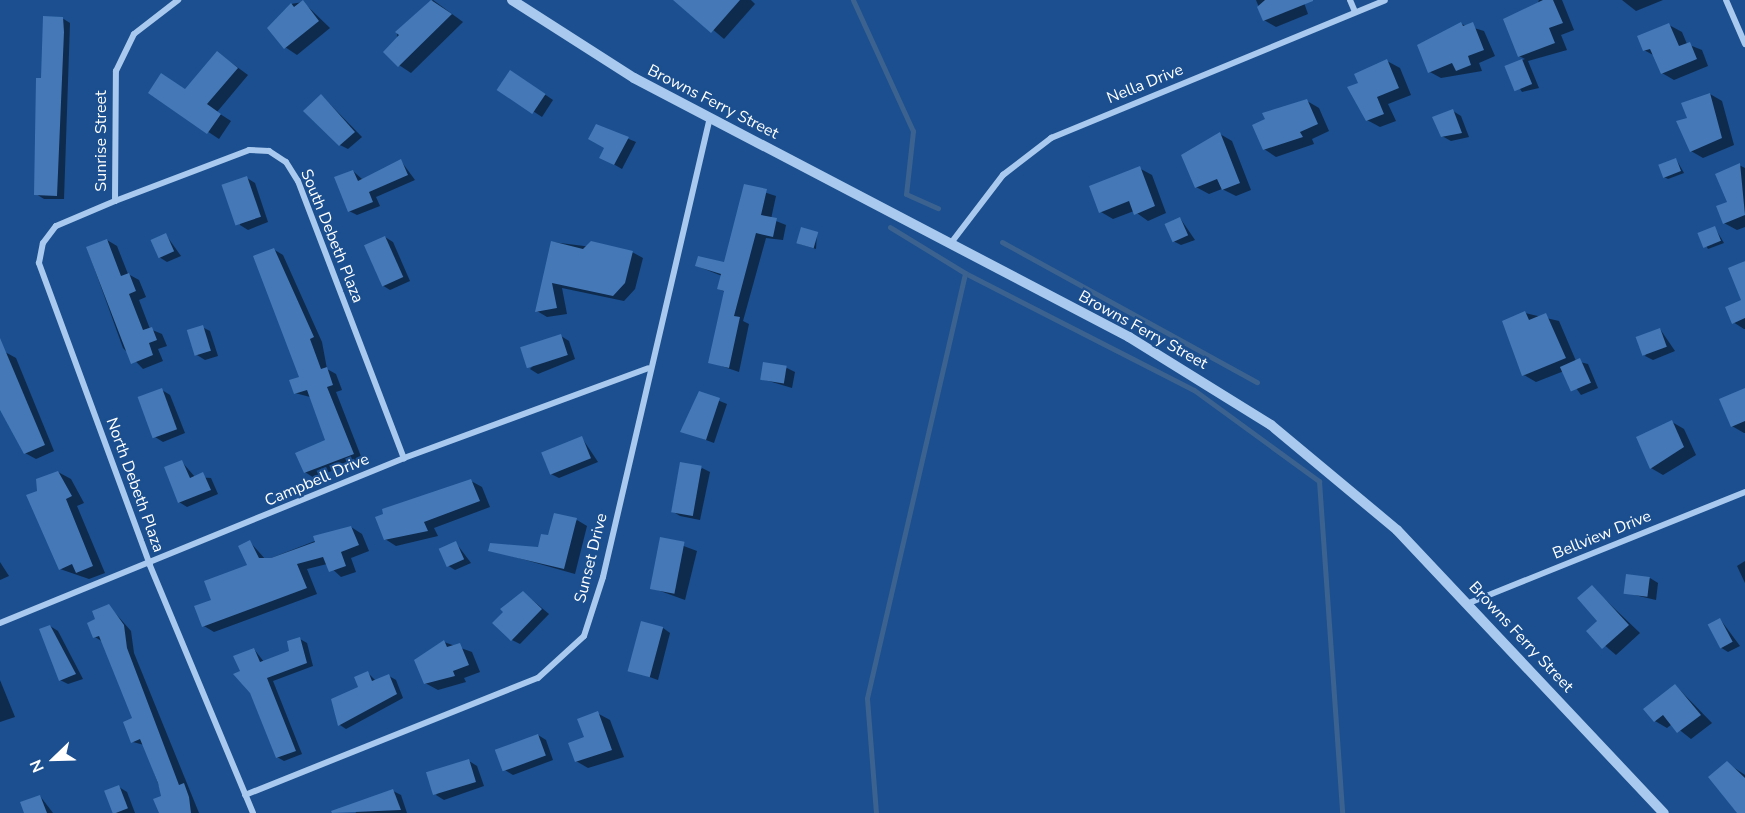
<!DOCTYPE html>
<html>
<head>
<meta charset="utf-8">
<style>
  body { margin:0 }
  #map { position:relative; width:1745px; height:813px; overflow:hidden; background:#1b4f8f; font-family:"Nunito Sans",sans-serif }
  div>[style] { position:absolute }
  .shadow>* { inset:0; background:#0007 }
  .stream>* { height:5px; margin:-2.5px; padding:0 2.5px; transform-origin:2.5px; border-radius:2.5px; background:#3c6290 }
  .building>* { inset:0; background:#4478b7; transform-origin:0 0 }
  .minor>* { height:6px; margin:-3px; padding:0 3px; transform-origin:3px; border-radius:3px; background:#a9c9ee }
  .tertiary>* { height:10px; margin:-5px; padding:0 5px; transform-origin:5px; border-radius:5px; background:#a9c9ee }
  span { translate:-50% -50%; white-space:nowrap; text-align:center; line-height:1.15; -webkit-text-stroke:4.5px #1b4f8f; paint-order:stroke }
  .street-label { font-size:16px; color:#fff }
  .north { position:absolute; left:24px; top:729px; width:60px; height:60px; -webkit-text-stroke:4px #1b4f8f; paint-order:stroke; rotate:247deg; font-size:16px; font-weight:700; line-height:24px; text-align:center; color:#fff }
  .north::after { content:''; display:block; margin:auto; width:21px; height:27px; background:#fff; clip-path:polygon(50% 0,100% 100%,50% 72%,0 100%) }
</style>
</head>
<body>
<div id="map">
  <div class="shadow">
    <div style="clip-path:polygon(433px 0,463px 22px,411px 73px,399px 65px,397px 32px)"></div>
    <div style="clip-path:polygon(678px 0,751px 0,755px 4px,724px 39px)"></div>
    <div style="clip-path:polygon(1256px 0,1303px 0,1308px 14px,1276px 27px,1264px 20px)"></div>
    <div style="clip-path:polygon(1539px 0,1562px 0,1574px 30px,1561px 35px,1567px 50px,1528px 61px,1539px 88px,1522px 92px,1506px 67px,1525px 59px,1519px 56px)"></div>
    <div style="clip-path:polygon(1622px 0,1663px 0,1636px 11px)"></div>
    <div style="clip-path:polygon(303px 2px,330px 28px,297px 55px,285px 47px,291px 4px)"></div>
    <div style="clip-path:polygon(62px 18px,70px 23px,64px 199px,44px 199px,36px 194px,42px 79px)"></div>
    <div style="clip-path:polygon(1461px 24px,1484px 31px,1495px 56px,1479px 63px,1482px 71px,1441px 78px,1430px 72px)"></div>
    <div style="clip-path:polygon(1669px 25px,1682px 32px,1687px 44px,1702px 50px,1708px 66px,1674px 80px,1662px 73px,1655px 56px,1644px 50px)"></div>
    <div style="clip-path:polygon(218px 53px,248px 75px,217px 112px,231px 121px,219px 139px,150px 93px,186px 91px)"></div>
    <div style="clip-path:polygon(1387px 61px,1400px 68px,1411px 95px,1388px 104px,1396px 121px,1380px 127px,1367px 120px,1360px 83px)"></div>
    <div style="clip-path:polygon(518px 76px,553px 100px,542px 117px,499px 89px)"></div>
    <div style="clip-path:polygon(1710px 94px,1722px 101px,1734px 145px,1703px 158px,1691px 151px,1689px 119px)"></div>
    <div style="clip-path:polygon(322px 96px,362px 137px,348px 149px,340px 145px)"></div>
    <div style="clip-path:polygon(1307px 101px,1319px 108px,1329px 131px,1312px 139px,1314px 144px,1276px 157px,1264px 149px)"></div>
    <div style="clip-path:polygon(1453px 111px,1461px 116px,1469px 137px,1451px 141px,1442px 136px)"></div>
    <div style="clip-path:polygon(597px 126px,636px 142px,622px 169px,601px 157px,606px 148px)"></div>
    <div style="clip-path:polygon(1220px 134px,1232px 141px,1251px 190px,1236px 196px,1222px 189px,1209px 194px,1196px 187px)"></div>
    <div style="clip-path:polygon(1676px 159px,1684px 173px,1668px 179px,1664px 177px)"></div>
    <div style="clip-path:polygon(401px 161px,415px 180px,376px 197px,380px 206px,357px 215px,349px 211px,353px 171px,363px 180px)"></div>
    <div style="clip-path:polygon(1739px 165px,1745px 168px,1745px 227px,1737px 230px,1724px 223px)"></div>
    <div style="clip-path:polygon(1139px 168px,1152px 175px,1166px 213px,1148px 221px,1134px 211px,1113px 219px,1101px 212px,1091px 187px)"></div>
    <div style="clip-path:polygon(247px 178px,255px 183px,268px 222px,248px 230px,240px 225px)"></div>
    <div style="clip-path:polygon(745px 186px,776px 196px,771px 219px,786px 225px,783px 240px,766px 238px,743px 321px,749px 324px,739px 372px,710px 362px,725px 292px,719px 289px,722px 276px,697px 266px,725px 264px)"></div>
    <div style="clip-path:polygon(1180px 218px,1195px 240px,1181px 245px,1173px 241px)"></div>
    <div style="clip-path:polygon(1715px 228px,1724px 243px,1708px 249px,1699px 234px)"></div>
    <div style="clip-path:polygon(817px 234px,816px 249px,800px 244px)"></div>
    <div style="clip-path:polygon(166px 235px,181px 256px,167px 262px,159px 257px)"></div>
    <div style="clip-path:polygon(385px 237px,393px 242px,410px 281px,390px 290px,382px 285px)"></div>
    <div style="clip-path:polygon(107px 240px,117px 246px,128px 274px,139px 280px,146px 297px,139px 300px,150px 329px,162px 334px,167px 346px,158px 349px,163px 361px,143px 369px,123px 348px,87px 248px)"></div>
    <div style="clip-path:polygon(552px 242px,632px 252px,643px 258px,635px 289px,624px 301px,562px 288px,567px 314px,547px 317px,537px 311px)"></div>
    <div style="clip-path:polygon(273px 249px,283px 255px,322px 342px,327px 369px,336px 374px,342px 390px,336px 392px,362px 459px,314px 478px,305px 472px,327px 441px,310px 397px,295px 393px,301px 378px)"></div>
    <div style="clip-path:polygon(1745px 261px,1745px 329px,1744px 329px,1733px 322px,1743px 301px,1730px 269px)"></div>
    <div style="clip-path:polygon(1525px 313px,1559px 321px,1576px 361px,1588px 364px,1598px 388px,1581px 395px,1564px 371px,1536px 382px,1524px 375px)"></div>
    <div style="clip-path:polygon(202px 327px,210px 331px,218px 356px,205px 360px,197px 355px)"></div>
    <div style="clip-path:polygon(1660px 329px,1675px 351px,1653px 360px,1645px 356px)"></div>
    <div style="clip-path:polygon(561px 336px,569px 341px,575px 359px,538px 374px,530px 369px)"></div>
    <div style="clip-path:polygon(5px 352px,16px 358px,54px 451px,36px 459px,25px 453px,0 396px,0 354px)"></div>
    <div style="clip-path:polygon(787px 368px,795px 372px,792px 388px,762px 379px)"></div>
    <div style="clip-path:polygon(162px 390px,170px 395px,185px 433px,163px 442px,155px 437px)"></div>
    <div style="clip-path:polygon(1745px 390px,1745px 433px,1744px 433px,1732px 426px)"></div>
    <div style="clip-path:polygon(700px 393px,727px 404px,714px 443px,682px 431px)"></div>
    <div style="clip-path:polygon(1672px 422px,1684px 429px,1696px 455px,1663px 475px,1651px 468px,1638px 437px)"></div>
    <div style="clip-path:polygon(582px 438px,598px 462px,559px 478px,551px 474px)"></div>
    <div style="clip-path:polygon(182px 462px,195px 477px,211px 478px,218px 494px,187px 507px,179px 502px)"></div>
    <div style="clip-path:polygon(702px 468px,710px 472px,700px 520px,680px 516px,672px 511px)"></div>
    <div style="clip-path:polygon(58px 472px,71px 479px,84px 503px,77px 506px,105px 573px,89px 579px,60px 569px,38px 492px)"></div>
    <div style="clip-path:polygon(471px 481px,482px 487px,490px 507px,434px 528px,438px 536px,396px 546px,385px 539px)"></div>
    <div style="clip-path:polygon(577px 520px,587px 526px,575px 574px,490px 550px,539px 548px)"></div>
    <div style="clip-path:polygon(351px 527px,362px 534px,369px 551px,351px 558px,356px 572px,341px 577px,327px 564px,307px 569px,317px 594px,214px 632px,204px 626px,213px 600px,249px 566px,250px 542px,266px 560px)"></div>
    <div style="clip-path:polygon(662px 538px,697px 551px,685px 600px,652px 588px)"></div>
    <div style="clip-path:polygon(456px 543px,471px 563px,455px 570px,447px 565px)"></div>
    <div style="clip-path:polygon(1745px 561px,1745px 583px,1737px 566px)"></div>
    <div style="clip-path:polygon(0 562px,9px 576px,0 580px)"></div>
    <div style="clip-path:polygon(1650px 578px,1658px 583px,1656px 600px,1626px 593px)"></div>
    <div style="clip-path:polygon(1592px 587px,1640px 633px,1616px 655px,1588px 631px,1599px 621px)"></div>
    <div style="clip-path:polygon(524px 593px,549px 614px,520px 644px,512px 640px)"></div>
    <div style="clip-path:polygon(109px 606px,131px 631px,134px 653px,199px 813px,160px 813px,163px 797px,144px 745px,133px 742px,134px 719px,103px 642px,95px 637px,97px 620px)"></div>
    <div style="clip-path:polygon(1720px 619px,1740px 646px,1728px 652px,1720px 647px)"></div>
    <div style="clip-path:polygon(50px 626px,58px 631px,83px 679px,68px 684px,60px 680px)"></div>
    <div style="clip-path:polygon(663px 628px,670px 633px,658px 680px,630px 670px)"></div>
    <div style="clip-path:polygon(300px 639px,307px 643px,313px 666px,273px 681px,302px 754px,284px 761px,277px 757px,242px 672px,254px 649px,264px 662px,291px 652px)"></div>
    <div style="clip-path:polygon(444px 642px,472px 652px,480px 672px,464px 678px,466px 682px,438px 690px,425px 683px)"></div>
    <div style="clip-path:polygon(368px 673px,376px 681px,389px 676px,396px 680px,403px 698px,346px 729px,340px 725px,333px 700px,360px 688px)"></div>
    <div style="clip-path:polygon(0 680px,15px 717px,0 722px)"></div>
    <div style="clip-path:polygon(1675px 685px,1712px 723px,1691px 739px,1672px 724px,1667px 728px,1655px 721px)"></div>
    <div style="clip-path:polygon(597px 713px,610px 720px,624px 757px,588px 768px,576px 761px)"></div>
    <div style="clip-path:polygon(538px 735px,546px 740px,553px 760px,513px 775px,505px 770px)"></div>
    <div style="clip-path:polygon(469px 761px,477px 766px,484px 786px,444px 800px,436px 795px)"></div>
    <div style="clip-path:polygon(1727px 763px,1745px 775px,1745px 813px,1739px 813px)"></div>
    <div style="clip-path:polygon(119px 787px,127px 792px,135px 813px,115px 813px,106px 792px)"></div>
    <div style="clip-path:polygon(393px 791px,401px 795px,407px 813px,356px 813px,353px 805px)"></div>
    <div style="clip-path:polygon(40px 796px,53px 813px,24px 813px)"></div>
  </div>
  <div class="stream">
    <div style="left:853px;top:0;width:144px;rotate:65.4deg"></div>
    <div style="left:913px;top:131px;width:63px;rotate:96.3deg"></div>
    <div style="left:906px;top:194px;width:35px;rotate:24deg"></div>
    <div style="left:1002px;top:242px;width:291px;rotate:28.8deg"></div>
    <div style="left:965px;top:273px;width:257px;rotate:27.1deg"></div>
    <div style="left:1194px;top:390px;width:155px;rotate:36.1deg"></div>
    <div style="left:1319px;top:481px;width:333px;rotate:86deg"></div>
    <div style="left:876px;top:813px;width:115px;rotate:-94.5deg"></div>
    <div style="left:867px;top:698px;width:436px;rotate:-77deg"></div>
    <div style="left:965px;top:273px;width:88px;rotate:-148.5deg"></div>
  </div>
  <div class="building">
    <div style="clip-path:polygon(303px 0,319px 21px,284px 49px,267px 28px,291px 3px,294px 7px)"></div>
    <div style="clip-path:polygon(431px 0,452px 14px,398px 67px,383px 52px,399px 35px,395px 32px)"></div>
    <div style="clip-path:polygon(673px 0,740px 0,711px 33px)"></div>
    <div style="clip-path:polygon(1265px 0,1313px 0,1313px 1px,1263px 21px,1257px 7px)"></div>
    <div style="clip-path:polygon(1543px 0,1553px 0,1563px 23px,1549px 28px,1555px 43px,1518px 57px,1503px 19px)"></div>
    <div style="clip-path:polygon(43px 16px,63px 17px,64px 32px,57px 196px,34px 195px,36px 78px,41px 78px)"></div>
    <div style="clip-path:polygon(1461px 22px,1463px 26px,1473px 22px,1484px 50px,1468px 56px,1471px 65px,1456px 71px,1452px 63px,1428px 73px,1417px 45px)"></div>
    <div style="clip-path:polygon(1669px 23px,1679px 46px,1690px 42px,1697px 59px,1661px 74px,1650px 49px,1643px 51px,1637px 36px)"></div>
    <div style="clip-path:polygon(217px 51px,238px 68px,207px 104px,221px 114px,207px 134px,148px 93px,161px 73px,185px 89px)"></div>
    <div style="clip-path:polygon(1387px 59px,1399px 88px,1377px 97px,1384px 114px,1366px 121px,1347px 87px,1358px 83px,1354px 74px)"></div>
    <div style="left:1522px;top:59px;width:27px;height:19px;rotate:68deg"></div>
    <div style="left:510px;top:70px;width:43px;height:24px;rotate:34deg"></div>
    <div style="clip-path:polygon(1710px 93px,1722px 138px,1690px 152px,1676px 121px,1687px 118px,1681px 103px)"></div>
    <div style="clip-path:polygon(321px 94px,355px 132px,339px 146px,303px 111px)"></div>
    <div style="clip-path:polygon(1307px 99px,1318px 124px,1300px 132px,1303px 137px,1263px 150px,1252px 125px,1265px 119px,1262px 113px)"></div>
    <div style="clip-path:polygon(1453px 109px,1462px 133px,1441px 137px,1432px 117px)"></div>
    <div style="clip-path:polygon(596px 124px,629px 137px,614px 165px,599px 158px,604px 148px,588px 139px)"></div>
    <div style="clip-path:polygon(1220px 132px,1240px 183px,1222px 190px,1217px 179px,1195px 188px,1181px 155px)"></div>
    <div style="left:1676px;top:158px;width:14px;height:19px;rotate:69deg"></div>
    <div style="clip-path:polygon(401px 159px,408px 175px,369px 192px,373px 202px,348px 212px,334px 177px,353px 170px,358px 181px)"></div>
    <div style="clip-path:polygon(1740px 163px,1745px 215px,1723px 224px,1716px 206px,1727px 202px,1715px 174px)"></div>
    <div style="clip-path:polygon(1140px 166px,1155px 206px,1134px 215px,1129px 201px,1099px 213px,1089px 186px)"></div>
    <div style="left:247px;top:176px;width:43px;height:27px;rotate:71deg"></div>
    <div style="clip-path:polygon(744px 184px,767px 189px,761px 215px,777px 218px,773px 237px,756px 233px,734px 316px,740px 317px,729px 368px,708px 363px,724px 291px,717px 289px,721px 274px,695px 266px,698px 256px,724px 262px)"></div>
    <div style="left:1180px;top:217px;width:20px;height:17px;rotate:66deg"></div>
    <div style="left:1715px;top:226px;width:16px;height:19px;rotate:68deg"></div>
    <div style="left:801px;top:227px;width:18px;height:17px;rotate:16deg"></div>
    <div style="left:166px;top:233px;width:20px;height:17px;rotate:66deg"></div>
    <div style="left:385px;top:236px;width:45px;height:23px;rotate:66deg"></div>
    <div style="clip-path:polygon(107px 239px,121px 276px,129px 273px,136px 291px,129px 294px,143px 330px,152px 327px,157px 340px,149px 343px,153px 355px,131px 364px,86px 247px)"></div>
    <div style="clip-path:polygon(551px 241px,583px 249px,591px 241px,633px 251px,625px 283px,613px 296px,552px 283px,557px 308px,535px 312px)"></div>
    <div style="clip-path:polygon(274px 248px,314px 337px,310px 339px,321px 369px,327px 367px,333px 385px,327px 387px,354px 454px,304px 473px,295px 453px,325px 440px,307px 390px,294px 394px,289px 380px,299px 377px,253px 256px)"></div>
    <div style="clip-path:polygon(1745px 261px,1745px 318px,1732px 324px,1725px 307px,1741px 300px,1728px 268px)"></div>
    <div style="clip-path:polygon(1525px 311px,1529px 320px,1546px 313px,1566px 358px,1522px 376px,1502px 321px)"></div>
    <div style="left:203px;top:325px;width:27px;height:17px;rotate:73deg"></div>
    <div style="left:1660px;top:328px;width:20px;height:26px;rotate:70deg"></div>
    <div style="left:561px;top:334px;width:22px;height:43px;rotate:72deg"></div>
    <div style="clip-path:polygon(0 338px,45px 445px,24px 454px,0 410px)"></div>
    <div style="left:1580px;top:358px;width:27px;height:22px;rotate:66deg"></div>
    <div style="left:763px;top:362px;width:24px;height:18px;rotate:9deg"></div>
    <div style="left:162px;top:388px;width:44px;height:26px;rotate:70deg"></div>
    <div style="clip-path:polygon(1745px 388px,1745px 421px,1731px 427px,1719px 399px)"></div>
    <div style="clip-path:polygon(699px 391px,720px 398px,706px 440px,680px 432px)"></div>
    <div style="clip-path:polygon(1672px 420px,1684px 447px,1650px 469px,1636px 437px)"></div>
    <div style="left:582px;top:436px;width:24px;height:44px;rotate:68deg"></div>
    <div style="clip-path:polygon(182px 460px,190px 478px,203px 472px,211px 490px,178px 503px,164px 467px)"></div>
    <div style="left:680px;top:462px;width:22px;height:51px;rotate:10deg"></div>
    <div style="clip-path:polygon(58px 471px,72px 496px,66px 499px,93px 566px,76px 573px,72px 564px,59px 570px,26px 495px,37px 491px,36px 479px)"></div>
    <div style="clip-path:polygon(471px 479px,480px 501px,424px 522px,428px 531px,384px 540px,375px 517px,383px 514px,382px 509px)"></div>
    <div style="clip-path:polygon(554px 513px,577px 518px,564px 569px,488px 551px,490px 543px,538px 547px,541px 534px,548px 535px)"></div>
    <div style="clip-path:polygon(351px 526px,359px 545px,341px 552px,346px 566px,329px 572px,323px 557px,297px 564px,307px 588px,202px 627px,194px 606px,211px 600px,204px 581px,247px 565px,238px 546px,250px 540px,259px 558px,271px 558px,315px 542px,313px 536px)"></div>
    <div style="left:660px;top:537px;width:25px;height:53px;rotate:11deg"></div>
    <div style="left:456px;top:541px;width:20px;height:19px;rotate:66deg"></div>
    <div style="left:1626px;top:574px;width:24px;height:20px;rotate:7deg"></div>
    <div style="clip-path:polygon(1592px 585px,1629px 625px,1602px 649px,1586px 631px,1597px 621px,1577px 598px)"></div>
    <div style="clip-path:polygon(523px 591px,542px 609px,511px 641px,492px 623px,503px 612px,500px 609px)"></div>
    <div style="clip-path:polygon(109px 604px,124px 625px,127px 648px,179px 785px,184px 783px,189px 797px,191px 813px,159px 813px,153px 799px,161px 796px,158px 783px,140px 739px,131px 743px,123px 722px,132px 718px,99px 636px,93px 638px,87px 623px,95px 619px,92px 611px)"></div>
    <div style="left:1720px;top:618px;width:27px;height:14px;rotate:62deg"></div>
    <div style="left:641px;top:621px;width:23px;height:52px;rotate:15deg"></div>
    <div style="clip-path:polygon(50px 625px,76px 674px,59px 681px,39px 629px)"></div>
    <div style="clip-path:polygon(300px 637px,307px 663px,267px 678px,296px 751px,276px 758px,250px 693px,233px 674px,240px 671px,233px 656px,254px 648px,260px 662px,289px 651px,287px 641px)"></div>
    <div style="clip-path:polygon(444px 640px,447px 647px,460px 643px,469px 665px,453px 671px,455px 676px,424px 684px,414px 660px)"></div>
    <div style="clip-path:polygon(368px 671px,372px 681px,389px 674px,397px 694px,338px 726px,331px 699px,358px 687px,354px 677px)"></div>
    <div style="clip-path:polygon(1675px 684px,1701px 715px,1677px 733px,1663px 715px,1654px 722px,1643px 709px)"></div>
    <div style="clip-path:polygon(598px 711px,612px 750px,575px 762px,568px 743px,584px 737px,577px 719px)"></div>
    <div style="left:538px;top:734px;width:23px;height:46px;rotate:70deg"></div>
    <div style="left:469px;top:759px;width:24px;height:45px;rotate:73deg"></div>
    <div style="clip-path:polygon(1727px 761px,1745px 778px,1745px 813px,1737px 813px,1708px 777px)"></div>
    <div style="left:119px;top:785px;width:25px;height:16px;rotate:69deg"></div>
    <div style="clip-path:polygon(393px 789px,401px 810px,332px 813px,331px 811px)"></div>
    <div style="clip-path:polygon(40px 795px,47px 813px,24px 813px,20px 802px)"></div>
  </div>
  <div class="minor">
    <div style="left:1350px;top:0;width:13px;rotate:67deg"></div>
    <div style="left:1726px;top:0;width:48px;rotate:66.6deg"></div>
    <div style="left:115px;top:201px;width:130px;rotate:-89.6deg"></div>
    <div style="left:116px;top:71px;width:41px;rotate:-64.1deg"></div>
    <div style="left:134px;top:34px;width:56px;rotate:-37.7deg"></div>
    <div style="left:951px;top:243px;width:86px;rotate:-52.6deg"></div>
    <div style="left:1003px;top:175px;width:61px;rotate:-37.6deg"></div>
    <div style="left:1051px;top:138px;width:361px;rotate:-22.4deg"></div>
    <div style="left:1469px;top:603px;width:297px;rotate:-21.9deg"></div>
    <div style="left:0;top:623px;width:436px;rotate:-22.2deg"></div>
    <div style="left:404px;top:458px;width:260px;rotate:-20.2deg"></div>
    <div style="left:245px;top:795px;width:315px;rotate:-21.8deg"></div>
    <div style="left:538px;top:678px;width:62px;rotate:-42.4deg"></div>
    <div style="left:584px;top:636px;width:62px;rotate:-72.1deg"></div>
    <div style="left:603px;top:577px;width:471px;rotate:-76.9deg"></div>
    <div style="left:253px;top:813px;width:269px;rotate:-112.6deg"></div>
    <div style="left:150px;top:565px;width:322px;rotate:-110.2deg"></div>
    <div style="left:39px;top:263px;width:20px;rotate:-79deg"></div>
    <div style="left:43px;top:243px;width:21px;rotate:-53deg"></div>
    <div style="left:56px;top:226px;width:64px;rotate:-23deg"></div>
    <div style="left:115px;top:201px;width:143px;rotate:-20.8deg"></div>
    <div style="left:249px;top:150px;width:20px;rotate:3deg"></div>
    <div style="left:269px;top:151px;width:20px;rotate:33deg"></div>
    <div style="left:286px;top:162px;width:22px;rotate:58deg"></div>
    <div style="left:298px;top:181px;width:297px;rotate:69.1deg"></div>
  </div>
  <div class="tertiary">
    <div style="left:512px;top:0;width:145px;rotate:32.6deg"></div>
    <div style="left:634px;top:78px;width:559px;rotate:27.62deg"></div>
    <div style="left:1129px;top:337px;width:167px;rotate:31.8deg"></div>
    <div style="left:1271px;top:425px;width:164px;rotate:39.8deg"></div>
    <div style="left:1397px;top:530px;width:389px;rotate:46.7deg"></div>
  </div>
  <div class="street-label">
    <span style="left:1145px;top:84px;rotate:-22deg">Nella Drive</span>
    <span style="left:713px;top:102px;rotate:27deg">Browns Ferry Street</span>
    <span style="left:101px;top:141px;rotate:-90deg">Sunrise Street</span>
    <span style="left:332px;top:236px;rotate:68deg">South Debeth Plaza</span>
    <span style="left:1143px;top:330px;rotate:29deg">Browns Ferry Street</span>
    <span style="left:317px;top:480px;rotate:-23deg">Campbell Drive</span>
    <span style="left:135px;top:485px;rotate:70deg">North Debeth Plaza</span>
    <span style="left:1602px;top:535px;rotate:-22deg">Bellview Drive</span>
    <span style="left:591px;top:558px;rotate:-76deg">Sunset Drive</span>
    <span style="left:1521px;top:637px;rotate:47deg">Browns Ferry Street</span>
  </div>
  <div class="north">N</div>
</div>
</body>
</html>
